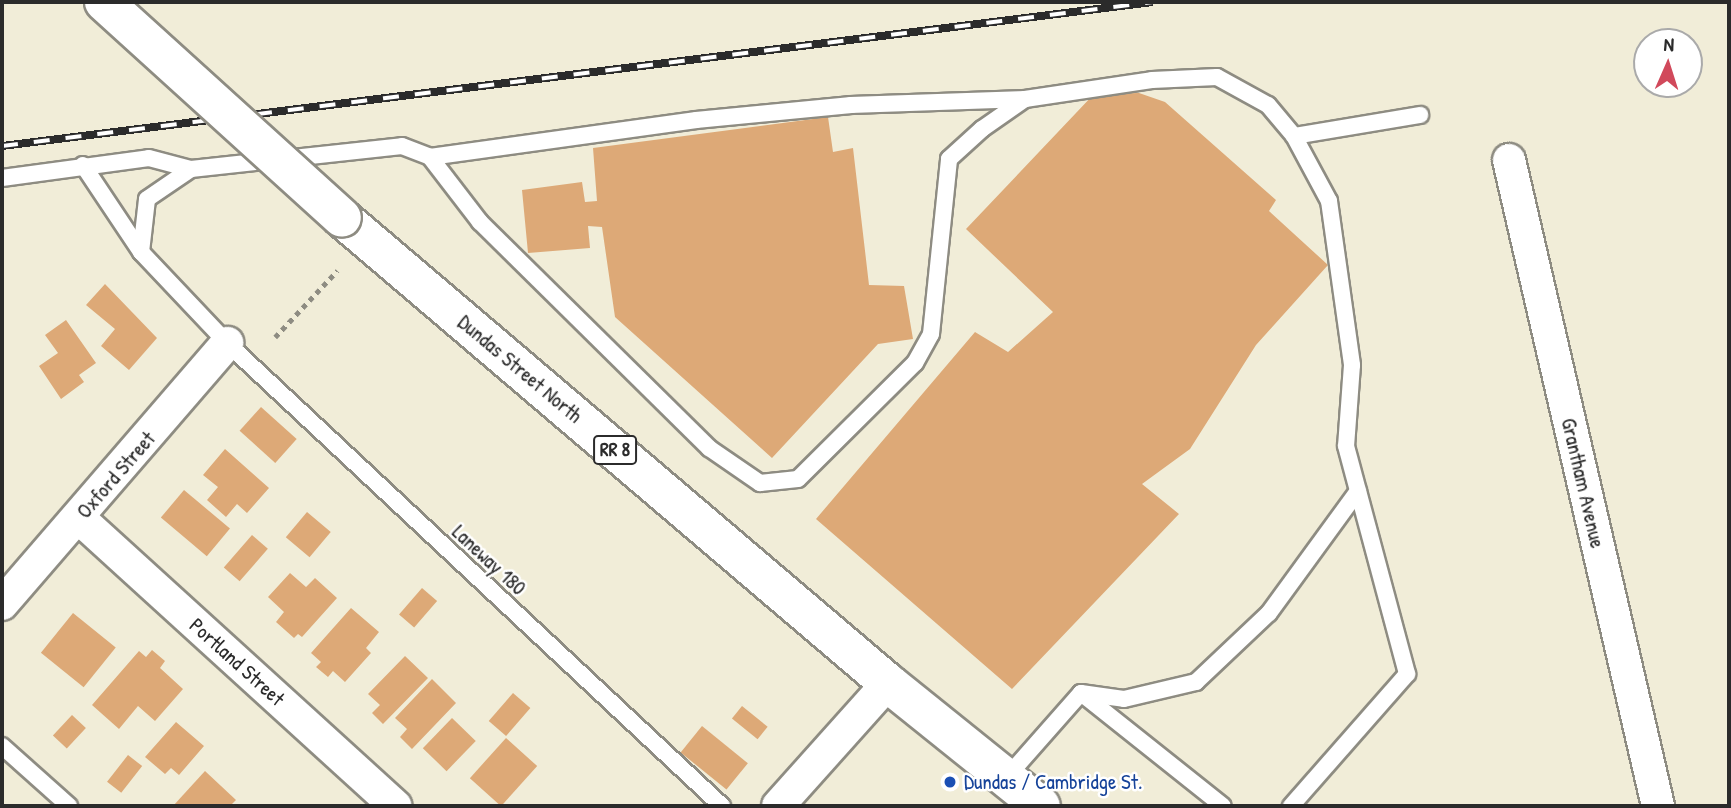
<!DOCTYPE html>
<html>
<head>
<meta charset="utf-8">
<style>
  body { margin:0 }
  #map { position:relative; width:1731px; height:808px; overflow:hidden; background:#f1edd8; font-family:"Patrick Hand",sans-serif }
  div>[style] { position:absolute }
  .building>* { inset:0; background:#dda977; transform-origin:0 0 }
  .path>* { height:4.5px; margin-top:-2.25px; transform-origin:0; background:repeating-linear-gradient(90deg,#8e8c82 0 5px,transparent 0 10px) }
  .roads { filter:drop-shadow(2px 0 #8e8c82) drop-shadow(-2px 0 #8e8c82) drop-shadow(0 2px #8e8c82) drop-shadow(0 -2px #8e8c82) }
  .lane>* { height:16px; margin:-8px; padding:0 8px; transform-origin:8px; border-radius:8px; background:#fff }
  .street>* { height:32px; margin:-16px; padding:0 16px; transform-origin:16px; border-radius:16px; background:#fff }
  .primary>* { height:38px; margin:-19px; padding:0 19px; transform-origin:19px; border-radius:19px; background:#fff }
  .rail>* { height:8px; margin-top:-4px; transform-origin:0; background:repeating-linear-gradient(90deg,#fff 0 16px,#2b2b2b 0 32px); box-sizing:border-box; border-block:2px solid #2b2b2b }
  .bridges { filter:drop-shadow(2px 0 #8e8c82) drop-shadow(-2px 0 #8e8c82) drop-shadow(0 2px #8e8c82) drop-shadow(0 -2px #8e8c82) }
  .primary-bridge>* { height:38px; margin:-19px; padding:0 19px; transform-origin:19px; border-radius:19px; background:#fff }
  .dots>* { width:19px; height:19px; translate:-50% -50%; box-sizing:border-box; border:4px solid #fff; border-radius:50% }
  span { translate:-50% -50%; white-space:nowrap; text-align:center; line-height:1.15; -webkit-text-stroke:5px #fff; paint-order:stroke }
  .shield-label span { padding:2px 5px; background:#fff; border:2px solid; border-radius:5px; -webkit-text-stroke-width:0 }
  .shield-label { font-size:19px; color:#2b2b2b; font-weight:700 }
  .street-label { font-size:21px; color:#2b2b2b }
  .transit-label { font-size:21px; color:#164399 }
  .left { translate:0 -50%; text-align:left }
  .frame { position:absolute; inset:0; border:4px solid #2b2b2b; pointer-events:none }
  .north { position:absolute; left:1633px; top:28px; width:70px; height:70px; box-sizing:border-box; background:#fff; border:2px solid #aaa; border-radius:50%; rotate:3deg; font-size:19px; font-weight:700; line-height:28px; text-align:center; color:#2b2b2b }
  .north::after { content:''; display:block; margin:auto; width:24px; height:32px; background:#d1495b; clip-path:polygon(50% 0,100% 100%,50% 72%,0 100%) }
</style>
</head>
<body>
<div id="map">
  <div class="building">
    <div style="clip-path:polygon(1139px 93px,1165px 102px,1276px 200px,1269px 211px,1328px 265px,1256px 345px,1190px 449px,1142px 484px,1179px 514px,1012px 689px,816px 519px,975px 332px,1008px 352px,1053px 312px,966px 229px,1094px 94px)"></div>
    <div style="clip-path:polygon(828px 117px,833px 152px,853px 148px,869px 285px,904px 286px,913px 339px,878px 344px,772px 458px,615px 317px,602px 227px,588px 226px,590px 248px,528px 253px,522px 190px,582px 182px,585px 202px,597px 201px,593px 148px)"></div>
    <div style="clip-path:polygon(105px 284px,157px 338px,129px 370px,101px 346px,115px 329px,86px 305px)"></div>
    <div style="clip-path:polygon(66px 320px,96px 363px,79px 375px,84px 382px,61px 399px,39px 366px,58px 353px,45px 335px)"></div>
    <div style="left:261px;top:407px;width:48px;height:32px;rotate:42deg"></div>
    <div style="clip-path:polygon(225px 449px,269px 488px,247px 513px,237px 504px,226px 517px,207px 500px,218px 487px,203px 475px)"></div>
    <div style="left:184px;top:490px;width:60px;height:36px;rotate:40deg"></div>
    <div style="left:307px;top:512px;width:31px;height:33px;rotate:40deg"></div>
    <div style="left:252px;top:535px;width:21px;height:43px;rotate:41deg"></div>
    <div style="clip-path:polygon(290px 573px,306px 587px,315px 578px,337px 598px,302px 637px,298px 634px,294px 638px,276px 622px,284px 612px,268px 597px)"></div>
    <div style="left:422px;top:588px;width:20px;height:35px;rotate:41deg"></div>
    <div style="clip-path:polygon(351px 608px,379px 632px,366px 648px,371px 653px,345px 682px,333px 671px,328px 677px,316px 667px,321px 662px,311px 653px)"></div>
    <div style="left:73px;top:613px;width:55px;height:51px;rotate:39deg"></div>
    <div style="clip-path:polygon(152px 650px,165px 661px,160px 668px,183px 689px,155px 721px,138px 706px,119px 729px,92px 705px,139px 651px,146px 657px)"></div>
    <div style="clip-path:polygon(405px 656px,428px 678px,383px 724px,372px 713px,380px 705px,368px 694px)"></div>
    <div style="clip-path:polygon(432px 679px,456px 703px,412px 749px,400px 737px,407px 729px,395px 718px)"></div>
    <div style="left:513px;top:693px;width:23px;height:37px;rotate:41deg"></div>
    <div style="left:742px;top:706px;width:33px;height:16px;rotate:39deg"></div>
    <div style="left:72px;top:715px;width:19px;height:28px;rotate:43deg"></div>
    <div style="left:452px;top:718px;width:33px;height:42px;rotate:44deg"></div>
    <div style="clip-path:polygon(176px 722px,204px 746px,179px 775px,171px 768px,165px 774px,145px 757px)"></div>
    <div style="left:702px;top:726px;width:59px;height:34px;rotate:39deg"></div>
    <div style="left:506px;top:738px;width:42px;height:54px;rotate:42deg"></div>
    <div style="left:128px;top:755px;width:18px;height:34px;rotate:38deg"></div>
    <div style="clip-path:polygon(205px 771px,236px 800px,230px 806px,173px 806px)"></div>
  </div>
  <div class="path">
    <div style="left:275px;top:337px;width:91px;rotate:-46.8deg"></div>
  </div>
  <div class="roads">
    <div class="lane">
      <div style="left:1294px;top:136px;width:128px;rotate:-9.5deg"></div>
      <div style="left:430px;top:157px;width:269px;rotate:-7.9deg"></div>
      <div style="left:696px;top:120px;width:156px;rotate:-5.5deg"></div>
      <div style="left:851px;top:105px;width:174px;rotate:-2deg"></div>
      <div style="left:83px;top:165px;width:105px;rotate:56.3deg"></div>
      <div style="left:141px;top:252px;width:125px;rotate:46.6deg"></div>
      <div style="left:227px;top:343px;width:678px;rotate:43.09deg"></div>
      <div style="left:2px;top:178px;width:148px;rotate:-7.7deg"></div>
      <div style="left:149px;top:158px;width:43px;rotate:14.7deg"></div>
      <div style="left:141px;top:252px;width:53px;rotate:-83.5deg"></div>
      <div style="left:147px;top:199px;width:53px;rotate:-34.3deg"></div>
      <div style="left:191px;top:169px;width:212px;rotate:-6.2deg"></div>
      <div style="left:402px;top:146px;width:30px;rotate:21deg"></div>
      <div style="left:430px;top:157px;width:82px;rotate:52.4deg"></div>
      <div style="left:480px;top:222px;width:322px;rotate:44.6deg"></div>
      <div style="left:709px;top:448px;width:62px;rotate:34.5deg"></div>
      <div style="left:760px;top:483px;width:38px;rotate:-6deg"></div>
      <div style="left:798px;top:479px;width:165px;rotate:-44.8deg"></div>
      <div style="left:915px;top:363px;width:33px;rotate:-61deg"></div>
      <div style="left:931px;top:334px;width:176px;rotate:-84.1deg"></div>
      <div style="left:949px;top:159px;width:45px;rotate:-42.3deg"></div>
      <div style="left:982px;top:129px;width:52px;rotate:-34.9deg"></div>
      <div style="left:1025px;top:99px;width:128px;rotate:-8.5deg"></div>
      <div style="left:1152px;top:80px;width:65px;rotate:-2.6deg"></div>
      <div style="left:1217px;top:77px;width:58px;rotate:28.8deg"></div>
      <div style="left:1268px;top:105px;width:40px;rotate:50deg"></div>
      <div style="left:1294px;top:136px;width:74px;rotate:61.7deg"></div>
      <div style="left:1329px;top:201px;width:166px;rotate:82deg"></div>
      <div style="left:1352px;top:365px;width:81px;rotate:94.2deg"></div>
      <div style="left:1346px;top:446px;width:236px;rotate:75deg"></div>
      <div style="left:1407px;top:674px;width:176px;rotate:131.3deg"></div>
      <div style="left:1081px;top:693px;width:43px;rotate:7.9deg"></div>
      <div style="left:1124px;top:699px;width:74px;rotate:-13.3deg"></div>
      <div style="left:1196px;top:682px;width:100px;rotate:-43.4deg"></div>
      <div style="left:1269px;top:613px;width:151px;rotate:-53.9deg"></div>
      <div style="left:2px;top:746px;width:90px;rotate:41.8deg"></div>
      <div style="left:1006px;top:778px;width:113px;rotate:-48.6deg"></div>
      <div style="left:1081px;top:693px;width:181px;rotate:38.5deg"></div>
    </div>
    <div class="street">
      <div style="left:1509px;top:160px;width:663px;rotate:77.01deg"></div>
      <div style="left:79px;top:518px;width:428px;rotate:42.3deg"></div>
      <div style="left:2px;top:604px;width:345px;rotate:-49.2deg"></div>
      <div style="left:778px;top:806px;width:165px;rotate:-48.2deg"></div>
    </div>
    <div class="primary">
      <div style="left:342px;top:218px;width:717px;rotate:40.42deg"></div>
      <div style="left:888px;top:683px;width:196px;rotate:38.8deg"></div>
    </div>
  </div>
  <div class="rail">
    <div style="left:2px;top:146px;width:1160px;rotate:-7.13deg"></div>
  </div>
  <div class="bridges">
    <div class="primary-bridge">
      <div style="left:104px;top:2px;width:321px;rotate:42.2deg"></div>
    </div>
  </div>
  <div class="dots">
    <div style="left:950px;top:782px;background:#1a4fb4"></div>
  </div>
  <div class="shield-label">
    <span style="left:615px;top:450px">RR 8</span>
  </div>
  <div class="street-label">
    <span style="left:520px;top:369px;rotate:40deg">Dundas Street North</span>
    <span style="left:116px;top:475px;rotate:-49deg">Oxford Street</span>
    <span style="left:1583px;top:483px;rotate:77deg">Grantham Avenue</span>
    <span style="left:489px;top:560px;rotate:43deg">Laneway 180</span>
    <span style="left:237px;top:662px;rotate:42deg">Portland Street</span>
  </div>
  <div class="transit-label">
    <span class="left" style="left:964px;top:782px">Dundas / Cambridge St.</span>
  </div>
  <div class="frame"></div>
  <div class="north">N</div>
</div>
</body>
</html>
